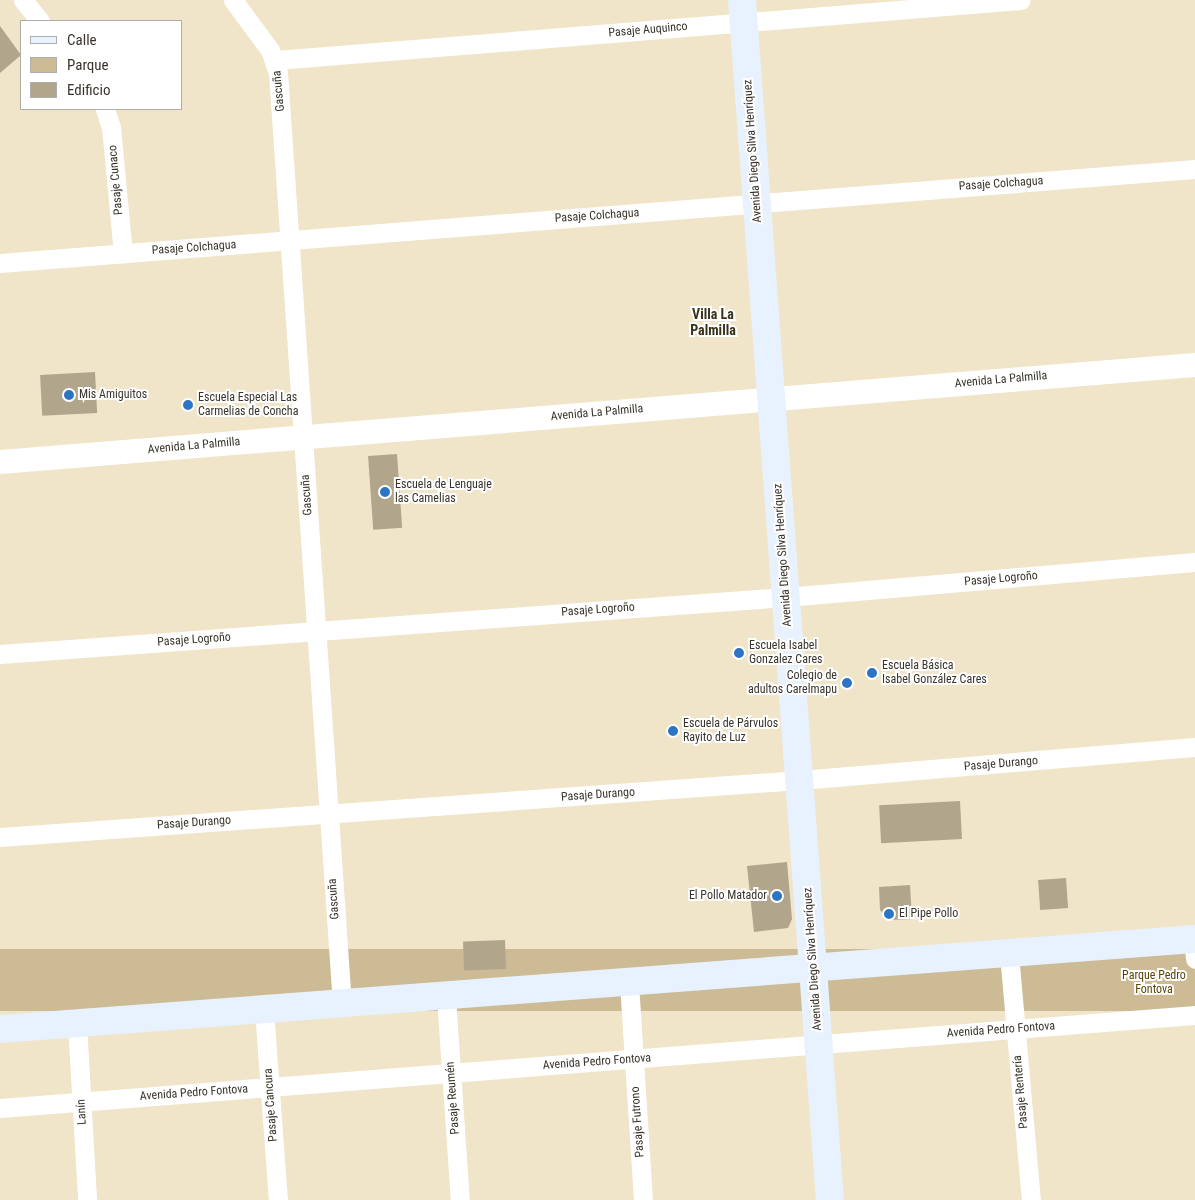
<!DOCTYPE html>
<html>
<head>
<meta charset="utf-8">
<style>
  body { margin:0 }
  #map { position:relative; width:1195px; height:1200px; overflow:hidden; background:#f0e4c9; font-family:"Roboto Condensed",sans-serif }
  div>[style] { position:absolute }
  .green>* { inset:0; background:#ccbb95; transform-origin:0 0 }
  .building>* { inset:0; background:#b1a68c; transform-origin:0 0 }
  .minor>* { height:19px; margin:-9.5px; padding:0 9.5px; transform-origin:9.5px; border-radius:9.5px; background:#fff }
  .tertiary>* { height:24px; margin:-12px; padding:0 12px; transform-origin:12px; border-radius:12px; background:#fff }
  .secondary>* { height:28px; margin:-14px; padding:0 14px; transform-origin:14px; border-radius:14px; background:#e7f2fe }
  .dots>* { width:14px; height:14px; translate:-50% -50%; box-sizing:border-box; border:2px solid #fff; border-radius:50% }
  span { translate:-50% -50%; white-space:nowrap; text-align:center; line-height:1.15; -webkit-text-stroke:4px #fff; paint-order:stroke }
  .street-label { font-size:12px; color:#39342a }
  .poi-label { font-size:12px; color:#39342a }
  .left { translate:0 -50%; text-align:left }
  .right { translate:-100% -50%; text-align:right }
  .park-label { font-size:12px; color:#5c4500 }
  .neighbourhood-label { font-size:14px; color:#39301a; font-weight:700 }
  .legend { position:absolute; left:20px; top:20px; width:162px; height:90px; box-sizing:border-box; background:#fff; border:1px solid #b0aeaa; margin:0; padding:6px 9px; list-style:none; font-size:15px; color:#39342a }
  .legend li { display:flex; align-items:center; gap:10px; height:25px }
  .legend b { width:25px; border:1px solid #b0aeaa }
</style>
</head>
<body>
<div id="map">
  <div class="green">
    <div style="left:1195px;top:949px;width:62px;height:1199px;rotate:90deg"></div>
  </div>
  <div class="building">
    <div style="clip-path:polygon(0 26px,21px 55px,0 73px)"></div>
    <div style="left:95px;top:372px;width:41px;height:55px;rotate:87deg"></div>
    <div style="left:397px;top:454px;width:74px;height:29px;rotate:86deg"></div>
    <div style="left:960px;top:801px;width:38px;height:81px;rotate:87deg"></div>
    <div style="clip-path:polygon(787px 862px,792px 919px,788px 928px,754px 932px,747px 866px)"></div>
    <div style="left:1066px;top:878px;width:30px;height:28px;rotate:86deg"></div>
    <div style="clip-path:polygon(910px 885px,912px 919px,889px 920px,880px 910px,879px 887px)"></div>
    <div style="left:505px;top:940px;width:29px;height:42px;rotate:88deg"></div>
  </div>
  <div class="minor">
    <div style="left:23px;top:0;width:27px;rotate:51deg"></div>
    <div style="left:233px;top:0;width:62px;rotate:53.5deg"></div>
    <div style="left:270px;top:50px;width:24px;rotate:71deg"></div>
    <div style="left:278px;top:73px;width:933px;rotate:86.07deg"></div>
    <div style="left:276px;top:60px;width:747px;rotate:-4.6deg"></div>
    <div style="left:105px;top:109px;width:19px;rotate:72deg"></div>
    <div style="left:111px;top:127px;width:127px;rotate:84.6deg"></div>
    <div style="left:0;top:263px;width:1199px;rotate:-4.5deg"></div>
    <div style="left:0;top:654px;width:788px;rotate:-4.15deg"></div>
    <div style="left:786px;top:597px;width:410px;rotate:-4.9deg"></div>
    <div style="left:0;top:837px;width:802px;rotate:-4.08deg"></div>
    <div style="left:800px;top:780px;width:396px;rotate:-4.8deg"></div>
    <div style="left:1193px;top:939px;width:20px;rotate:84deg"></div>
    <div style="left:1009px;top:954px;width:247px;rotate:84.9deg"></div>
    <div style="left:629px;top:983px;width:217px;rotate:86.3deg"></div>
    <div style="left:446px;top:997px;width:203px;rotate:86.1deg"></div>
    <div style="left:264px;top:1010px;width:191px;rotate:85.8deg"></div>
    <div style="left:77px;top:1024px;width:176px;rotate:86.7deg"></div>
    <div style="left:0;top:1108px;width:1199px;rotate:-4.45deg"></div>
  </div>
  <div class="tertiary">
    <div style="left:0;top:462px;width:1199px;rotate:-4.64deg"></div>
  </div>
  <div class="secondary">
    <div style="left:742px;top:0;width:1203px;rotate:85.81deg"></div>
    <div style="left:0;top:1029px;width:1198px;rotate:-4.31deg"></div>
  </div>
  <div class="dots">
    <div style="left:69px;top:395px;background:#2c75c5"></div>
    <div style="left:188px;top:405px;background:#2c75c5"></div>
    <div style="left:385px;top:492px;background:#2c75c5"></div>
    <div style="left:739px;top:653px;background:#2c75c5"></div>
    <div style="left:872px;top:673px;background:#2c75c5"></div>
    <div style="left:847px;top:683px;background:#2c75c5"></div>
    <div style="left:673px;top:731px;background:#2c75c5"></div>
    <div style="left:777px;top:896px;background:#2c75c5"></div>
    <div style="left:889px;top:914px;background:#2c75c5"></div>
  </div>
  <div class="street-label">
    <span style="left:648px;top:30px;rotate:-5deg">Pasaje Auquinco</span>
    <span style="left:279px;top:91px;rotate:-95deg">Gascuña</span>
    <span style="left:753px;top:151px;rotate:-94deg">Avenida Diego Silva Henríquez</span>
    <span style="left:116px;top:180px;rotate:-95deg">Pasaje Cunaco</span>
    <span style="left:1001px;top:184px;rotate:-4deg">Pasaje Colchagua</span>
    <span style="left:597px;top:216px;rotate:-4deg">Pasaje Colchagua</span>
    <span style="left:194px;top:248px;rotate:-4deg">Pasaje Colchagua</span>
    <span style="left:1001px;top:380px;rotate:-5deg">Avenida La Palmilla</span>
    <span style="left:597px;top:413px;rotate:-5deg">Avenida La Palmilla</span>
    <span style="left:194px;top:446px;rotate:-5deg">Avenida La Palmilla</span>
    <span style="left:307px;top:495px;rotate:-94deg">Gascuña</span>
    <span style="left:783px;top:555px;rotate:-94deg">Avenida Diego Silva Henríquez</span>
    <span style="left:1001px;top:579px;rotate:-5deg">Pasaje Logroño</span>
    <span style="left:598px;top:610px;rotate:-4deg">Pasaje Logroño</span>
    <span style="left:194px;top:640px;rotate:-4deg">Pasaje Logroño</span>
    <span style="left:1001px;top:764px;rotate:-5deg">Pasaje Durango</span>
    <span style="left:598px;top:795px;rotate:-4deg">Pasaje Durango</span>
    <span style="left:194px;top:823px;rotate:-4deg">Pasaje Durango</span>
    <span style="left:334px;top:899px;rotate:-94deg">Gascuña</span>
    <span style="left:813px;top:959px;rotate:-94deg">Avenida Diego Silva Henríquez</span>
    <span style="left:1001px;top:1030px;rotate:-4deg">Avenida Pedro Fontova</span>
    <span style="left:597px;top:1062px;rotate:-4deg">Avenida Pedro Fontova</span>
    <span style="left:1021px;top:1092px;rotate:-95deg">Pasaje Rentería</span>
    <span style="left:194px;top:1093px;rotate:-4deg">Avenida Pedro Fontova</span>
    <span style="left:453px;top:1098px;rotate:-94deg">Pasaje Reumén</span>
    <span style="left:271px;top:1105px;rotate:-94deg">Pasaje Cancura</span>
    <span style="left:82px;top:1112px;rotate:-93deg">Lanín</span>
    <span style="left:638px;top:1122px;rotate:-94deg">Pasaje Futrono</span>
  </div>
  <div class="poi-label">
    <span class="left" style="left:79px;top:395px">Mis Amiguitos</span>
    <span class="left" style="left:198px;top:405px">Escuela Especial Las<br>Carmelias de Concha</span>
    <span class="left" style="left:395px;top:492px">Escuela de Lenguaje<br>las Camelias</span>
    <span class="left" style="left:749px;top:653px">Escuela Isabel<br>Gonzalez Cares</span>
    <span class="left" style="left:882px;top:673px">Escuela Básica<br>Isabel González Cares</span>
    <span class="right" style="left:837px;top:683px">Colegio de<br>adultos Carelmapu</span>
    <span class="left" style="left:683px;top:731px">Escuela de Párvulos<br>Rayito de Luz</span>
    <span class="right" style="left:767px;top:896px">El Pollo Matador</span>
    <span class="left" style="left:899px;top:914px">El Pipe Pollo</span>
  </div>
  <div class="park-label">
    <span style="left:1154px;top:983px">Parque Pedro<br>Fontova</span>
  </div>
  <div class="neighbourhood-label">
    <span style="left:713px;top:322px">Villa La<br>Palmilla</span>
  </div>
  <ul class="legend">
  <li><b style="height:6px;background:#e7f2fe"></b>Calle</li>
  <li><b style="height:14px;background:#ccbb95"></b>Parque</li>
  <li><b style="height:14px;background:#b1a68c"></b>Edificio</li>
  </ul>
</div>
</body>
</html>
